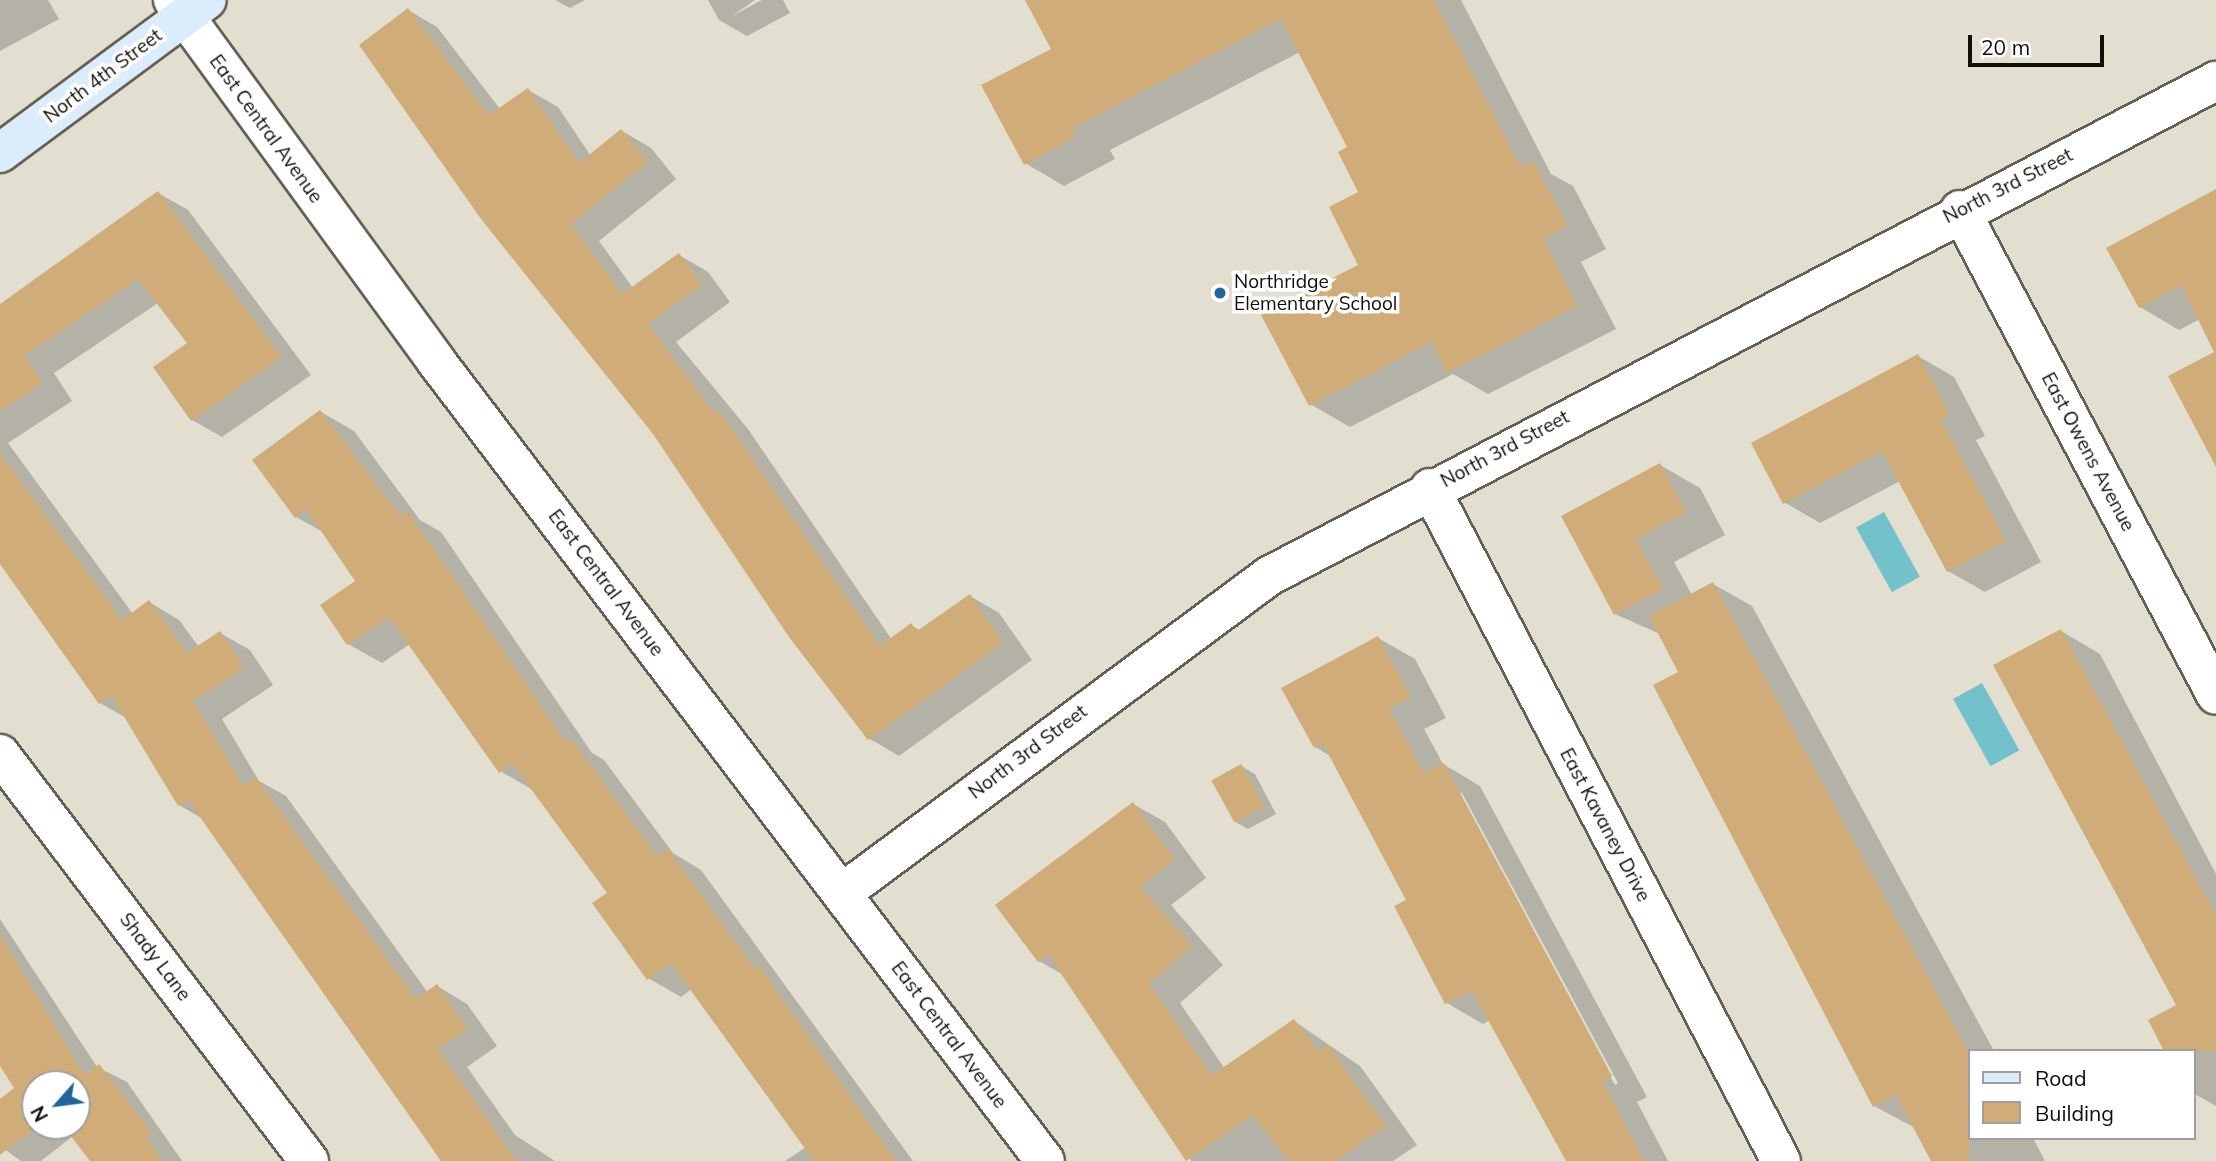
<!DOCTYPE html>
<html>
<head>
<meta charset="utf-8">
<style>
  body { margin:0 }
  #map { position:relative; width:2216px; height:1161px; overflow:hidden; background:#e2dfd0; font-family:Mulish,sans-serif }
  div>[style] { position:absolute }
  .water>* { inset:0; background:#72c1cb; transform-origin:0 0 }
  .shadow>* { inset:0; background:#0003 }
  .building>* { inset:0; background:#d0ac78; transform-origin:0 0 }
  .roads { filter:drop-shadow(2px 0 #646154) drop-shadow(-2px 0 #646154) drop-shadow(0 2px #646154) drop-shadow(0 -2px #646154) }
  .street>* { height:38px; margin:-19px; padding:0 19px; transform-origin:19px; border-radius:19px; background:#fff }
  .secondary>* { height:38px; margin:-19px; padding:0 19px; transform-origin:19px; border-radius:19px; background:#dbecfd }
  .dots>* { width:19px; height:19px; translate:-50% -50%; box-sizing:border-box; border:4px solid #fff; border-radius:50% }
  span { translate:-50% -50%; white-space:nowrap; text-align:center; line-height:1.15; -webkit-text-stroke:7px #fff; paint-order:stroke }
  .street-label { font-size:19px; color:#100f0a }
  .poi-label { font-size:19px; color:#100f0a }
  .left { translate:0 -50%; text-align:left }
  .legend { position:absolute; left:1968px; top:1049px; width:228px; height:91px; box-sizing:border-box; background:#fff; border:2px solid #9f9f9d; margin:0; padding:9px 12px; list-style:none; font-size:21px; color:#100f0a }
  .legend li { display:flex; align-items:center; gap:14px; height:35px }
  .legend b { width:35px; border:2px solid #9f9f9d }
  .north { position:absolute; left:21px; top:1070px; width:70px; height:70px; box-sizing:border-box; background:#fff; border:2px solid #9f9f9d; border-radius:50%; rotate:242deg; font-size:19px; font-weight:700; line-height:28px; text-align:center; color:#100f0a }
  .north::after { content:''; display:block; margin:auto; width:24px; height:32px; background:#22659a; clip-path:polygon(50% 0,100% 100%,50% 72%,0 100%) }
  .scale { position:absolute; left:1968px; top:35px; width:136px; height:32px; box-sizing:border-box; border:4px solid #100f0a; border-top:0; padding-left:9px; font-size:21px; line-height:24px; white-space:nowrap; color:#100f0a; -webkit-text-stroke:5px #fff; paint-order:stroke }
</style>
</head>
<body>
<div id="map">
  <div class="water">
    <div style="left:1884px;top:512px;width:74px;height:32px;rotate:61deg"></div>
    <div style="left:1982px;top:683px;width:77px;height:33px;rotate:61deg"></div>
  </div>
  <div class="shadow">
    <div style="clip-path:polygon(0 0,48px 0,59px 19px,0 51px)"></div>
    <div style="clip-path:polygon(555px 0,585px 0,570px 8px)"></div>
    <div style="clip-path:polygon(708px 0,755px 0,732px 16px,762px 0,783px 0,790px 13px,747px 36px,719px 20px)"></div>
    <div style="clip-path:polygon(1027px 0,1461px 0,1551px 174px,1573px 186px,1606px 249px,1581px 262px,1616px 329px,1488px 394px,1453px 374px,1350px 427px,1310px 404px,1361px 266px,1361px 193px,1349px 148px,1300px 52px,1110px 150px,1115px 159px,1064px 186px,1025px 163px,1053px 50px)"></div>
    <div style="clip-path:polygon(408px 10px,437px 27px,500px 109px,528px 90px,558px 107px,591px 156px,622px 131px,651px 148px,676px 179px,599px 241px,633px 288px,679px 255px,708px 272px,730px 302px,676px 342px,748px 429px,892px 640px,911px 625px,921px 631px,970px 596px,999px 613px,1032px 660px,899px 756px,870px 739px,790px 636px)"></div>
    <div style="clip-path:polygon(2216px 191px,2216px 352px,2200px 319px,2179px 330px,2140px 307px)"></div>
    <div style="clip-path:polygon(158px 193px,188px 210px,311px 375px,222px 437px,192px 420px,189px 343px,158px 303px,54px 373px,72px 401px,8px 443px,133px 614px,149px 602px,179px 620px,199px 647px,220px 633px,250px 650px,273px 685px,222px 719px,259px 781px,286px 796px,428px 993px,437px 986px,467px 1004px,497px 1046px,467px 1067px,515px 1135px,555px 1161px,458px 1161px,203px 819px,179px 805px,128px 719px,100px 703px,0 563px,0 308px)"></div>
    <div style="clip-path:polygon(1918px 356px,1954px 377px,1985px 436px,1976px 440px,2041px 562px,1985px 592px,1948px 571px,1900px 481px,1820px 523px,1784px 502px)"></div>
    <div style="clip-path:polygon(321px 412px,354px 431px,420px 520px,441px 532px,592px 753px,604px 760px,673px 853px,701px 870px,913px 1161px,785px 1161px,806px 1147px,692px 989px,681px 997px,648px 978px,609px 893px,533px 790px,500px 771px,410px 644px,382px 663px,348px 644px,322px 605px,357px 581px,325px 533px,296px 517px)"></div>
    <div style="clip-path:polygon(1660px 465px,1700px 488px,1725px 535px,1674px 562px,1692px 595px,1713px 584px,1752px 606px,1994px 1051px,1969px 1051px,1969px 1138px,2033px 1138px,2045px 1161px,1933px 1161px,1915px 1128px,1874px 1106px,1681px 672px,1660px 634px,1615px 614px,1563px 516px)"></div>
    <div style="clip-path:polygon(2061px 631px,2100px 654px,2216px 874px,2216px 1106px,2193px 1093px,2193px 1051px)"></div>
    <div style="clip-path:polygon(evenodd,1378px 638px,1415px 659px,1446px 718px,1424px 729px,1443px 764px,1480px 786px,1647px 1097px,1637px 1102px,1668px 1161px,1567px 1161px,1490px 1020px,1483px 1024px,1447px 1003px,1396px 907px,1408px 900px,1332px 757px,1315px 747px,1378px 638px,1458px 793px,1462px 793px,1618px 1083px,1615px 1085px,1458px 793px)"></div>
    <div style="clip-path:polygon(1241px 766px,1255px 774px,1276px 814px,1248px 829px,1234px 821px)"></div>
    <div style="clip-path:polygon(1133px 804px,1165px 822px,1206px 878px,1171px 905px,1223px 965px,1180px 1003px,1225px 1069px,1294px 1021px,1360px 1066px,1417px 1145px,1393px 1161px,1191px 1161px,1065px 976px,1039px 961px)"></div>
    <div style="clip-path:polygon(evenodd,0 919px,97px 1067px,127px 1082px,182px 1161px,92px 1161px,73px 1136px,41px 1161px,21px 1161px,0 1146px,0 1101px,16px 1089px,0 1062px,0 919px,35px 1084px,77px 1084px,77px 1126px,35px 1126px,35px 1084px)"></div>
  </div>
  <div class="building">
    <div style="clip-path:polygon(1025px 0,1434px 0,1521px 167px,1533px 161px,1568px 226px,1543px 239px,1577px 306px,1447px 373px,1431px 342px,1309px 406px,1261px 315px,1358px 265px,1329px 207px,1358px 192px,1338px 152px,1347px 147px,1281px 19px,1072px 128px,1076px 136px,1024px 165px,981px 85px,1051px 49px)"></div>
    <div style="clip-path:polygon(408px 8px,489px 115px,528px 88px,579px 163px,621px 129px,648px 162px,571px 224px,622px 294px,679px 253px,702px 285px,648px 324px,714px 413px,719px 410px,880px 646px,911px 623px,917px 631px,970px 594px,1003px 643px,868px 740px,789px 637px,653px 434px,481px 219px,359px 45px)"></div>
    <div style="clip-path:polygon(2216px 189px,2216px 467px,2168px 376px,2214px 352px,2181px 285px,2139px 308px,2106px 248px)"></div>
    <div style="clip-path:polygon(158px 191px,282px 357px,191px 421px,153px 367px,187px 343px,138px 279px,25px 355px,43px 383px,0 411px,0 304px)"></div>
    <div style="clip-path:polygon(1918px 354px,1950px 415px,1941px 419px,2006px 541px,1947px 572px,1882px 451px,1783px 504px,1751px 443px)"></div>
    <div style="clip-path:polygon(320px 410px,400px 516px,407px 510px,566px 742px,571px 738px,657px 856px,668px 849px,755px 969px,759px 966px,896px 1161px,814px 1161px,671px 963px,647px 980px,592px 903px,607px 893px,512px 763px,499px 773px,389px 617px,347px 645px,320px 605px,355px 581px,306px 509px,295px 518px,252px 460px)"></div>
    <div style="clip-path:polygon(0 453px,122px 620px,149px 600px,187px 653px,220px 631px,244px 668px,193px 701px,244px 786px,256px 777px,416px 999px,437px 984px,468px 1029px,438px 1049px,517px 1161px,441px 1161px,188px 800px,178px 806px,111px 695px,99px 704px,0 564px)"></div>
    <div style="clip-path:polygon(1660px 463px,1686px 512px,1636px 539px,1663px 589px,1614px 615px,1561px 516px)"></div>
    <div style="clip-path:polygon(1713px 582px,1969px 1053px,1969px 1161px,1931px 1161px,1896px 1095px,1873px 1107px,1653px 685px,1678px 672px,1649px 616px)"></div>
    <div style="clip-path:polygon(2061px 629px,2216px 915px,2216px 1051px,2164px 1051px,2148px 1020px,2176px 1005px,1993px 665px)"></div>
    <div style="clip-path:polygon(1378px 636px,1411px 697px,1389px 708px,1424px 773px,1444px 763px,1612px 1076px,1602px 1081px,1644px 1161px,1566px 1161px,1472px 991px,1445px 1004px,1394px 906px,1406px 900px,1323px 744px,1314px 748px,1281px 688px)"></div>
    <div style="left:1241px;top:764px;width:48px;height:34px;rotate:61deg"></div>
    <div style="clip-path:polygon(1133px 802px,1175px 859px,1140px 886px,1192px 946px,1149px 984px,1212px 1075px,1294px 1019px,1318px 1051px,1328px 1045px,1386px 1126px,1335px 1161px,1289px 1161px,1252px 1115px,1186px 1161px,1048px 954px,1038px 962px,995px 905px)"></div>
    <div style="clip-path:polygon(0 934px,84px 1075px,99px 1064px,152px 1133px,146px 1137px,163px 1161px,90px 1161px,63px 1126px,77px 1126px,77px 1084px,35px 1084px,38px 1126px,0 1155px,0 1099px,14px 1088px,0 1066px)"></div>
  </div>
  <div class="roads">
    <div class="street">
      <div style="left:173px;top:0;width:447px;rotate:53.9deg"></div>
      <div style="left:436px;top:361px;width:1005px;rotate:52.72deg"></div>
      <div style="left:1960px;top:210px;width:548px;rotate:62.17deg"></div>
      <div style="left:1430px;top:488px;width:759px;rotate:62.46deg"></div>
      <div style="left:0;top:754px;width:511px;rotate:52.79deg"></div>
      <div style="left:842px;top:893px;width:532px;rotate:-36.59deg"></div>
      <div style="left:1269px;top:576px;width:1069px;rotate:-27.6deg"></div>
    </div>
    <div class="secondary">
      <div style="left:0;top:153px;width:257px;rotate:-36.5deg"></div>
    </div>
  </div>
  <div class="dots">
    <div style="left:1220px;top:293px;background:#22659a"></div>
  </div>
  <div class="street-label">
    <span style="left:103px;top:76px;rotate:-37deg">North 4th Street</span>
    <span style="left:266px;top:129px;rotate:54deg">East Central Avenue</span>
    <span style="left:2008px;top:186px;rotate:-27deg">North 3rd Street</span>
    <span style="left:1505px;top:449px;rotate:-28deg">North 3rd Street</span>
    <span style="left:2088px;top:452px;rotate:62deg">East Owens Avenue</span>
    <span style="left:606px;top:583px;rotate:53deg">East Central Avenue</span>
    <span style="left:1028px;top:752px;rotate:-37deg">North 3rd Street</span>
    <span style="left:1605px;top:825px;rotate:62deg">East Kavaney Drive</span>
    <span style="left:155px;top:957px;rotate:53deg">Shady Lane</span>
    <span style="left:949px;top:1035px;rotate:53deg">East Central Avenue</span>
  </div>
  <div class="poi-label">
    <span class="left" style="left:1234px;top:293px">Northridge<br>Elementary School</span>
  </div>
  <ul class="legend">
  <li><b style="height:9px;background:#dbecfd"></b>Road</li>
  <li><b style="height:19px;background:#d0ac78"></b>Building</li>
  </ul>
  <div class="north">N</div>
  <div class="scale">20 m</div>
</div>
</body>
</html>
